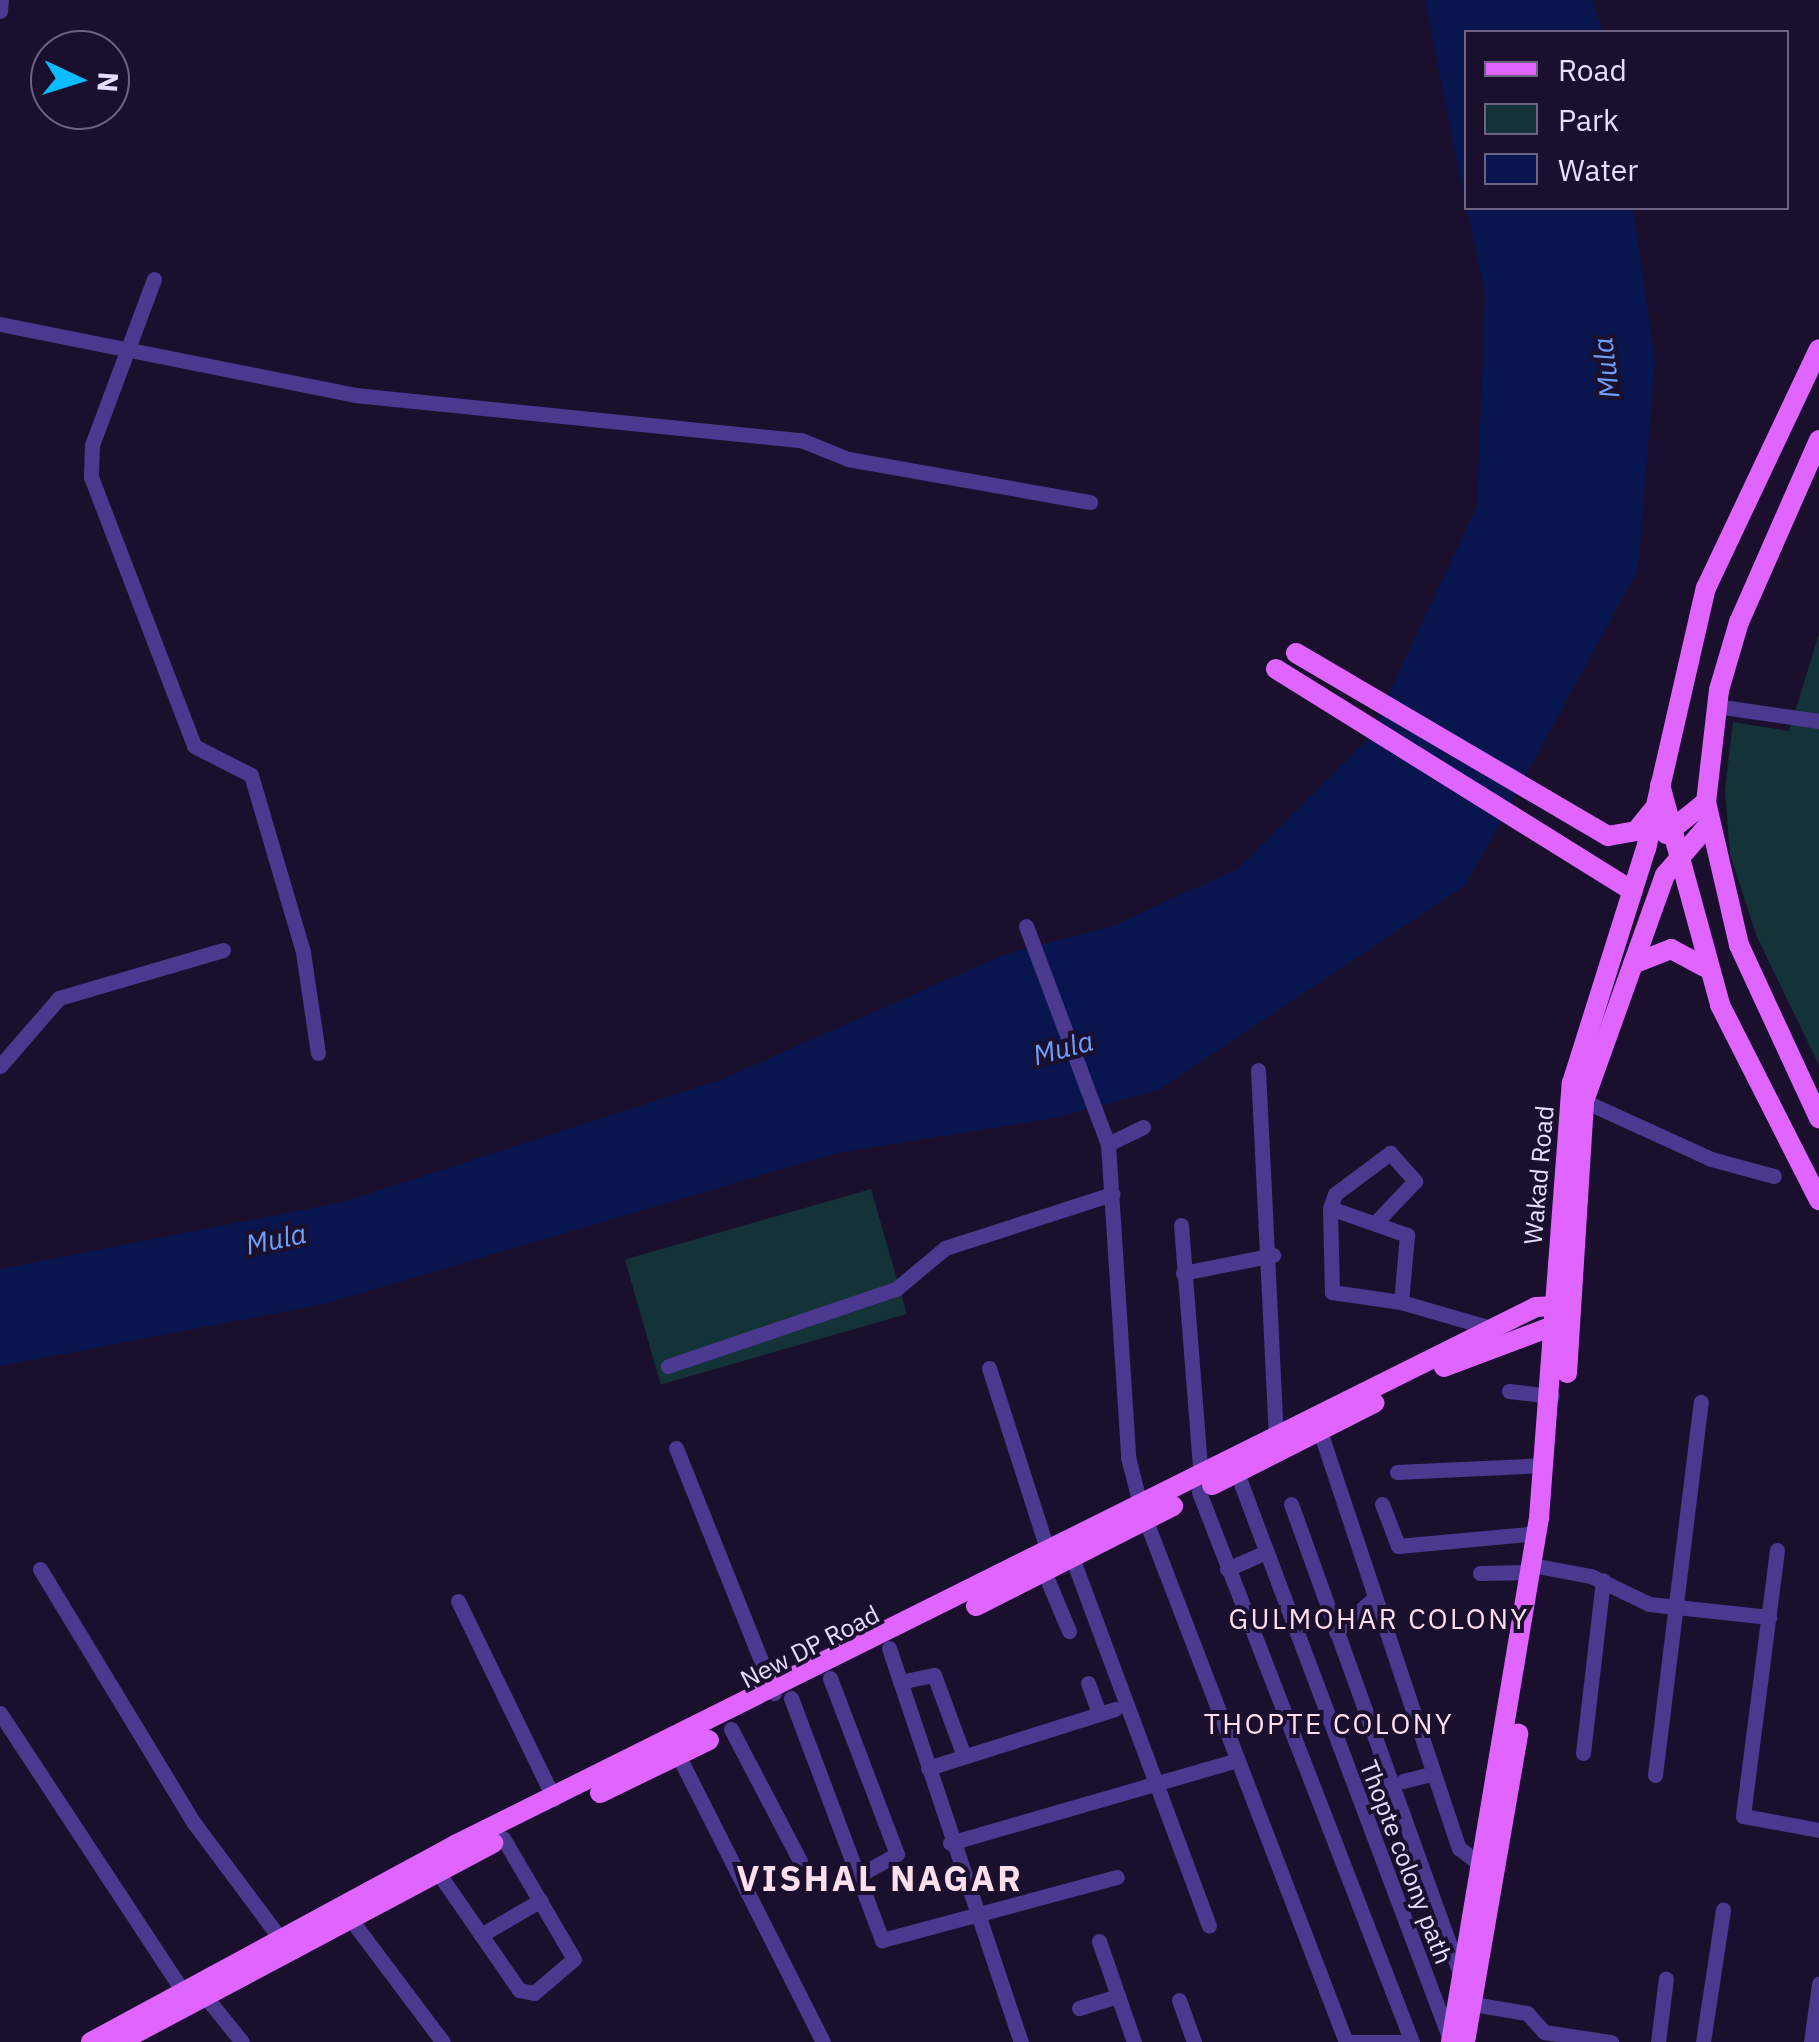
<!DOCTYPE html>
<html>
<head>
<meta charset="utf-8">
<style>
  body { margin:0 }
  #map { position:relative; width:1819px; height:2042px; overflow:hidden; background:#1a102e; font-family:"IBM Plex Sans",sans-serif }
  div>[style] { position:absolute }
  .green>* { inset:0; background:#133338; transform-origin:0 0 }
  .water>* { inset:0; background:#08154f }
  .minor>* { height:15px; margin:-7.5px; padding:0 7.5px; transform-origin:7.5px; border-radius:7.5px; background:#4b388f }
  .major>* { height:20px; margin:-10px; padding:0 10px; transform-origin:10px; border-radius:10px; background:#e064ff }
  span { translate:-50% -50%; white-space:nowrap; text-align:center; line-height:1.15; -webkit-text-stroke:8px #1a102e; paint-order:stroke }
  .street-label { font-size:25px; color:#e7ddff }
  .water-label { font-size:28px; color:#6ba0ff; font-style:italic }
  .neighbourhood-label { font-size:28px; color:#ffdfee; letter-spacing:2.5px }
  .district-label { font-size:35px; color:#ffdfee; font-weight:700; letter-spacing:2.5px }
  .legend { position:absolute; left:1464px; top:30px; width:325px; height:180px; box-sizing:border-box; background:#1a102e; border:2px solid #6c6282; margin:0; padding:12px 18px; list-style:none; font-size:30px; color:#e7ddff }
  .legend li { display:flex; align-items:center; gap:20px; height:50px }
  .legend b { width:50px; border:2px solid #6c6282 }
  .north { position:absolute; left:30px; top:30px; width:100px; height:100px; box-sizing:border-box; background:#1a102e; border:2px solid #6c6282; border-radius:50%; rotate:94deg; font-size:28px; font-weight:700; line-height:40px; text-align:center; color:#e7ddff }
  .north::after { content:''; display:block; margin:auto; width:35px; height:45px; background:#09bbff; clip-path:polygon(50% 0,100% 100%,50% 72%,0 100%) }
</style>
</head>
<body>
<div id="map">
  <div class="green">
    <div style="clip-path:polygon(1819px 634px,1819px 1065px,1757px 937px,1730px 854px,1725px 790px,1733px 722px,1789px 731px)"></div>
    <div style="left:871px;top:1189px;width:130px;height:256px;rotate:74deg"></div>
  </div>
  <div class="water">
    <div style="clip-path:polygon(1425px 0,1592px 0,1603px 32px,1466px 32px,1466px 207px)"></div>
    <div style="clip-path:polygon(1467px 208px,1633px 208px,1655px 361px,1638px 570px,1466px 885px,1159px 1090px,1050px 1119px,837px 1153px,324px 1304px,0 1366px,0 1269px,343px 1202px,720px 1080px,1003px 955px,1113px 926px,1239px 868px,1367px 740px,1477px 506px,1485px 293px)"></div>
  </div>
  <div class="minor">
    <div style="left:0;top:11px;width:11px;rotate:-85deg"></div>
    <div style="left:154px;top:279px;width:177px;rotate:110.5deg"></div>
    <div style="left:92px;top:445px;width:32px;rotate:92deg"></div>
    <div style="left:91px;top:477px;width:288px;rotate:69deg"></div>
    <div style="left:194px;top:746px;width:64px;rotate:27deg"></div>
    <div style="left:251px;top:775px;width:184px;rotate:73.6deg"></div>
    <div style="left:303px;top:952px;width:102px;rotate:81.6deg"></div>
    <div style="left:0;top:324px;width:362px;rotate:11.3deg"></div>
    <div style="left:355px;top:395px;width:448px;rotate:5.8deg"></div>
    <div style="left:801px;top:440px;width:51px;rotate:22deg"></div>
    <div style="left:848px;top:459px;width:246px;rotate:10.1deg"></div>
    <div style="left:1716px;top:706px;width:104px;rotate:8.3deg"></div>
    <div style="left:1026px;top:926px;width:233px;rotate:69.4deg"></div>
    <div style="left:1108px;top:1144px;width:314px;rotate:86.3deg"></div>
    <div style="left:1128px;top:1457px;width:53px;rotate:75.7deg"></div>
    <div style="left:1141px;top:1508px;width:572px;rotate:69deg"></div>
    <div style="left:0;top:1066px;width:90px;rotate:-49.1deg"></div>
    <div style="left:59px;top:998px;width:171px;rotate:-16.3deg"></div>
    <div style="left:1258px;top:1070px;width:366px;rotate:87.2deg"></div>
    <div style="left:1584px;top:1101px;width:140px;rotate:24.5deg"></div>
    <div style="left:1711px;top:1159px;width:65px;rotate:15.1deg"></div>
    <div style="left:1108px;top:1144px;width:39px;rotate:-26deg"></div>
    <div style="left:1330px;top:1208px;width:15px;rotate:-70deg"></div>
    <div style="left:1335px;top:1194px;width:69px;rotate:-36.7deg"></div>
    <div style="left:1390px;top:1153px;width:38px;rotate:48deg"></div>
    <div style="left:1415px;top:1181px;width:55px;rotate:133.5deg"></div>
    <div style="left:1181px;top:1225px;width:253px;rotate:85.5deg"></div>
    <div style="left:1183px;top:1273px;width:92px;rotate:-11.3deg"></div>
    <div style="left:1401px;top:1302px;width:70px;rotate:-171.8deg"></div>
    <div style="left:1332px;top:1292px;width:84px;rotate:-91.4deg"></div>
    <div style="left:1330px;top:1208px;width:82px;rotate:19.3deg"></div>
    <div style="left:1407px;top:1235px;width:67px;rotate:95.1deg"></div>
    <div style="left:1401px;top:1302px;width:97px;rotate:16.2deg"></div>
    <div style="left:668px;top:1366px;width:241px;rotate:-18.7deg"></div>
    <div style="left:896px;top:1289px;width:64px;rotate:-39.9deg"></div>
    <div style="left:945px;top:1248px;width:176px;rotate:-17.9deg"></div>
    <div style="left:989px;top:1368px;width:196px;rotate:72.2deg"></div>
    <div style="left:1509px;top:1391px;width:43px;rotate:6.6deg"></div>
    <div style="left:1320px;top:1431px;width:440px;rotate:71.6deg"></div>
    <div style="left:1459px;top:1848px;width:29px;rotate:38deg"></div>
    <div style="left:676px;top:1448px;width:264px;rotate:68.2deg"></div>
    <div style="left:1397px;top:1472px;width:148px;rotate:-2.7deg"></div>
    <div style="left:1237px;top:1473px;width:608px;rotate:69.39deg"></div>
    <div style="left:1199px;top:1492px;width:590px;rotate:68.83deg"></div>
    <div style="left:1291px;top:1504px;width:508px;rotate:70.21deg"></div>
    <div style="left:1382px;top:1504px;width:45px;rotate:69.1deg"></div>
    <div style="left:1398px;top:1546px;width:140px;rotate:-5.3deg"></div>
    <div style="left:1777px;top:1550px;width:268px;rotate:97.3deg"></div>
    <div style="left:1743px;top:1816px;width:77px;rotate:10.4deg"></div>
    <div style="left:1073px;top:1560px;width:390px;rotate:69.6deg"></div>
    <div style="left:1532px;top:1565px;width:60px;rotate:10.6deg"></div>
    <div style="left:1591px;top:1576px;width:64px;rotate:25.8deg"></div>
    <div style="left:1649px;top:1604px;width:121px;rotate:6.2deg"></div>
    <div style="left:40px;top:1569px;width:297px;rotate:58.8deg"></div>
    <div style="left:194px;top:1823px;width:142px;rotate:53.3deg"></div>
    <div style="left:1227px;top:1569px;width:40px;rotate:-23.4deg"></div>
    <div style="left:1480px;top:1573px;width:51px;rotate:-1.1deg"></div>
    <div style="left:1045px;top:1574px;width:62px;rotate:67.2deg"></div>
    <div style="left:458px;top:1601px;width:220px;rotate:64.1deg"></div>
    <div style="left:1336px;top:1632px;width:48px;rotate:-41.6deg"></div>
    <div style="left:889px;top:1648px;width:416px;rotate:71.5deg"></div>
    <div style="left:830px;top:1678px;width:188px;rotate:69.2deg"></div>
    <div style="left:897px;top:1854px;width:47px;rotate:150.7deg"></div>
    <div style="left:900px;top:1682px;width:35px;rotate:-12deg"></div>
    <div style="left:934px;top:1675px;width:86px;rotate:69.7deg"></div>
    <div style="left:1088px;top:1683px;width:33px;rotate:70deg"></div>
    <div style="left:791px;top:1698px;width:259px;rotate:69.4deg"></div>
    <div style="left:882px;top:1940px;width:243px;rotate:-15deg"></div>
    <div style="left:0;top:1713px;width:331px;rotate:56.7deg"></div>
    <div style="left:731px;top:1729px;width:149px;rotate:62.4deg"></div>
    <div style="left:674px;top:1747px;width:330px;rotate:63.2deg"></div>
    <div style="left:1583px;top:1753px;width:174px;rotate:-83.4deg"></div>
    <div style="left:928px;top:1768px;width:196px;rotate:-17.5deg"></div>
    <div style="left:1655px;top:1775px;width:376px;rotate:-83deg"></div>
    <div style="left:1403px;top:1781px;width:30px;rotate:-14deg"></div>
    <div style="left:950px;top:1843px;width:296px;rotate:-16.1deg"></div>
    <div style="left:437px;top:1871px;width:145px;rotate:55.4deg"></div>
    <div style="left:519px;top:1990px;width:15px;rotate:11deg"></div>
    <div style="left:534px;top:1993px;width:52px;rotate:-40.4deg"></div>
    <div style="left:574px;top:1959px;width:140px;rotate:-120.4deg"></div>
    <div style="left:349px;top:1917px;width:156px;rotate:53.1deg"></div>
    <div style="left:481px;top:1935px;width:69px;rotate:-30.3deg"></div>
    <div style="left:1099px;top:1941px;width:107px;rotate:70.9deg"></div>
    <div style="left:201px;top:1991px;width:65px;rotate:51.2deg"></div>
    <div style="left:1179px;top:2000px;width:45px;rotate:70.3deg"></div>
    <div style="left:1473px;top:2004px;width:55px;rotate:9.5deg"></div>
    <div style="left:1527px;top:2013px;width:25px;rotate:48deg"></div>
    <div style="left:1544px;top:2032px;width:68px;rotate:8.5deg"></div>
    <div style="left:1079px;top:2008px;width:41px;rotate:-17.1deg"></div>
    <div style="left:1349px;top:2042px;width:51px"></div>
    <div style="left:1658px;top:2042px;width:64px;rotate:-82.9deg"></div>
    <div style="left:1703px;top:2042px;width:134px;rotate:-81.4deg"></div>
    <div style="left:1811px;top:2042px;width:59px;rotate:-82.1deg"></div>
  </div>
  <div class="major">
    <div style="left:1819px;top:440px;width:199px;rotate:113.7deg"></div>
    <div style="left:1739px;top:622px;width:71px;rotate:106.4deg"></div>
    <div style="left:1719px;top:690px;width:113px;rotate:96.6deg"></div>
    <div style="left:1706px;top:802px;width:147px;rotate:77deg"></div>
    <div style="left:1739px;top:945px;width:191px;rotate:65.2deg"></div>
    <div style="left:1296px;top:653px;width:362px;rotate:30.4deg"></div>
    <div style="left:1608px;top:836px;width:28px;rotate:-10deg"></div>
    <div style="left:1636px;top:831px;width:27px;rotate:-51deg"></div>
    <div style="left:1276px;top:669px;width:420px;rotate:31.9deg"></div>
    <div style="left:1660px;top:785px;width:228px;rotate:74.7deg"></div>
    <div style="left:1720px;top:1005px;width:219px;rotate:63.1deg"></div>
    <div style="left:1666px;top:834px;width:51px;rotate:-38.7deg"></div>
    <div style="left:1633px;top:964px;width:41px;rotate:-21.5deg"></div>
    <div style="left:1671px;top:949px;width:38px;rotate:28deg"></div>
    <div style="left:1444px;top:1367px;width:134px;rotate:-20.6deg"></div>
    <div style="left:1567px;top:1373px;width:273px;rotate:-86.4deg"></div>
    <div style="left:1584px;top:1101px;width:240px;rotate:-70.3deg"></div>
    <div style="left:1665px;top:875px;width:67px;rotate:-49.2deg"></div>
    <div style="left:1212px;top:1485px;width:182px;rotate:-26.8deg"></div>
    <div style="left:976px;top:1606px;width:221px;rotate:-26.9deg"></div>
    <div style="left:600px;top:1793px;width:121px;rotate:-25.9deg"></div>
    <div style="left:91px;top:2042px;width:414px;rotate:-28.4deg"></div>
    <div style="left:455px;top:1845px;width:1207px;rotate:-26.46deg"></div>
    <div style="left:1536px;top:1307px;width:34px;rotate:-3deg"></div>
    <div style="left:119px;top:2042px;width:424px;rotate:-28deg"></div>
    <div style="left:1451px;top:2042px;width:531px;rotate:-80.47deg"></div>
    <div style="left:1539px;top:1518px;width:436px;rotate:-85.7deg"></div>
    <div style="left:1572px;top:1083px;width:245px;rotate:-72.5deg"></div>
    <div style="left:1646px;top:849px;width:268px;rotate:-77.1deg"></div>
    <div style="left:1706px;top:588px;width:264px;rotate:-64.7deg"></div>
    <div style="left:1465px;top:2042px;width:313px;rotate:-80.2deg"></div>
  </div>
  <div class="street-label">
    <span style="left:1539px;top:1175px;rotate:-85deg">Wakad Road</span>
    <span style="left:810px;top:1647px;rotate:-27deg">New DP Road</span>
    <span style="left:1406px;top:1862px;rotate:69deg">Thopte colony path</span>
  </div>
  <div class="water-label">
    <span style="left:1606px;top:368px;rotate:-97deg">Mula</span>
    <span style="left:1063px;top:1048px;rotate:-15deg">Mula</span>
    <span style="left:276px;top:1239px;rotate:-12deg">Mula</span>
  </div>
  <div class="neighbourhood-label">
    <span style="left:1379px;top:1619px">GULMOHAR COLONY</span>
    <span style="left:1329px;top:1724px">THOPTE COLONY</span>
  </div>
  <div class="district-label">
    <span style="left:880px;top:1878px">VISHAL NAGAR</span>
  </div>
  <ul class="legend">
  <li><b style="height:12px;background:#e064ff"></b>Road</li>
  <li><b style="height:28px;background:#133338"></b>Park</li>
  <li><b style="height:28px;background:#08154f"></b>Water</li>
  </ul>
  <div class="north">N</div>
</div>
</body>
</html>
